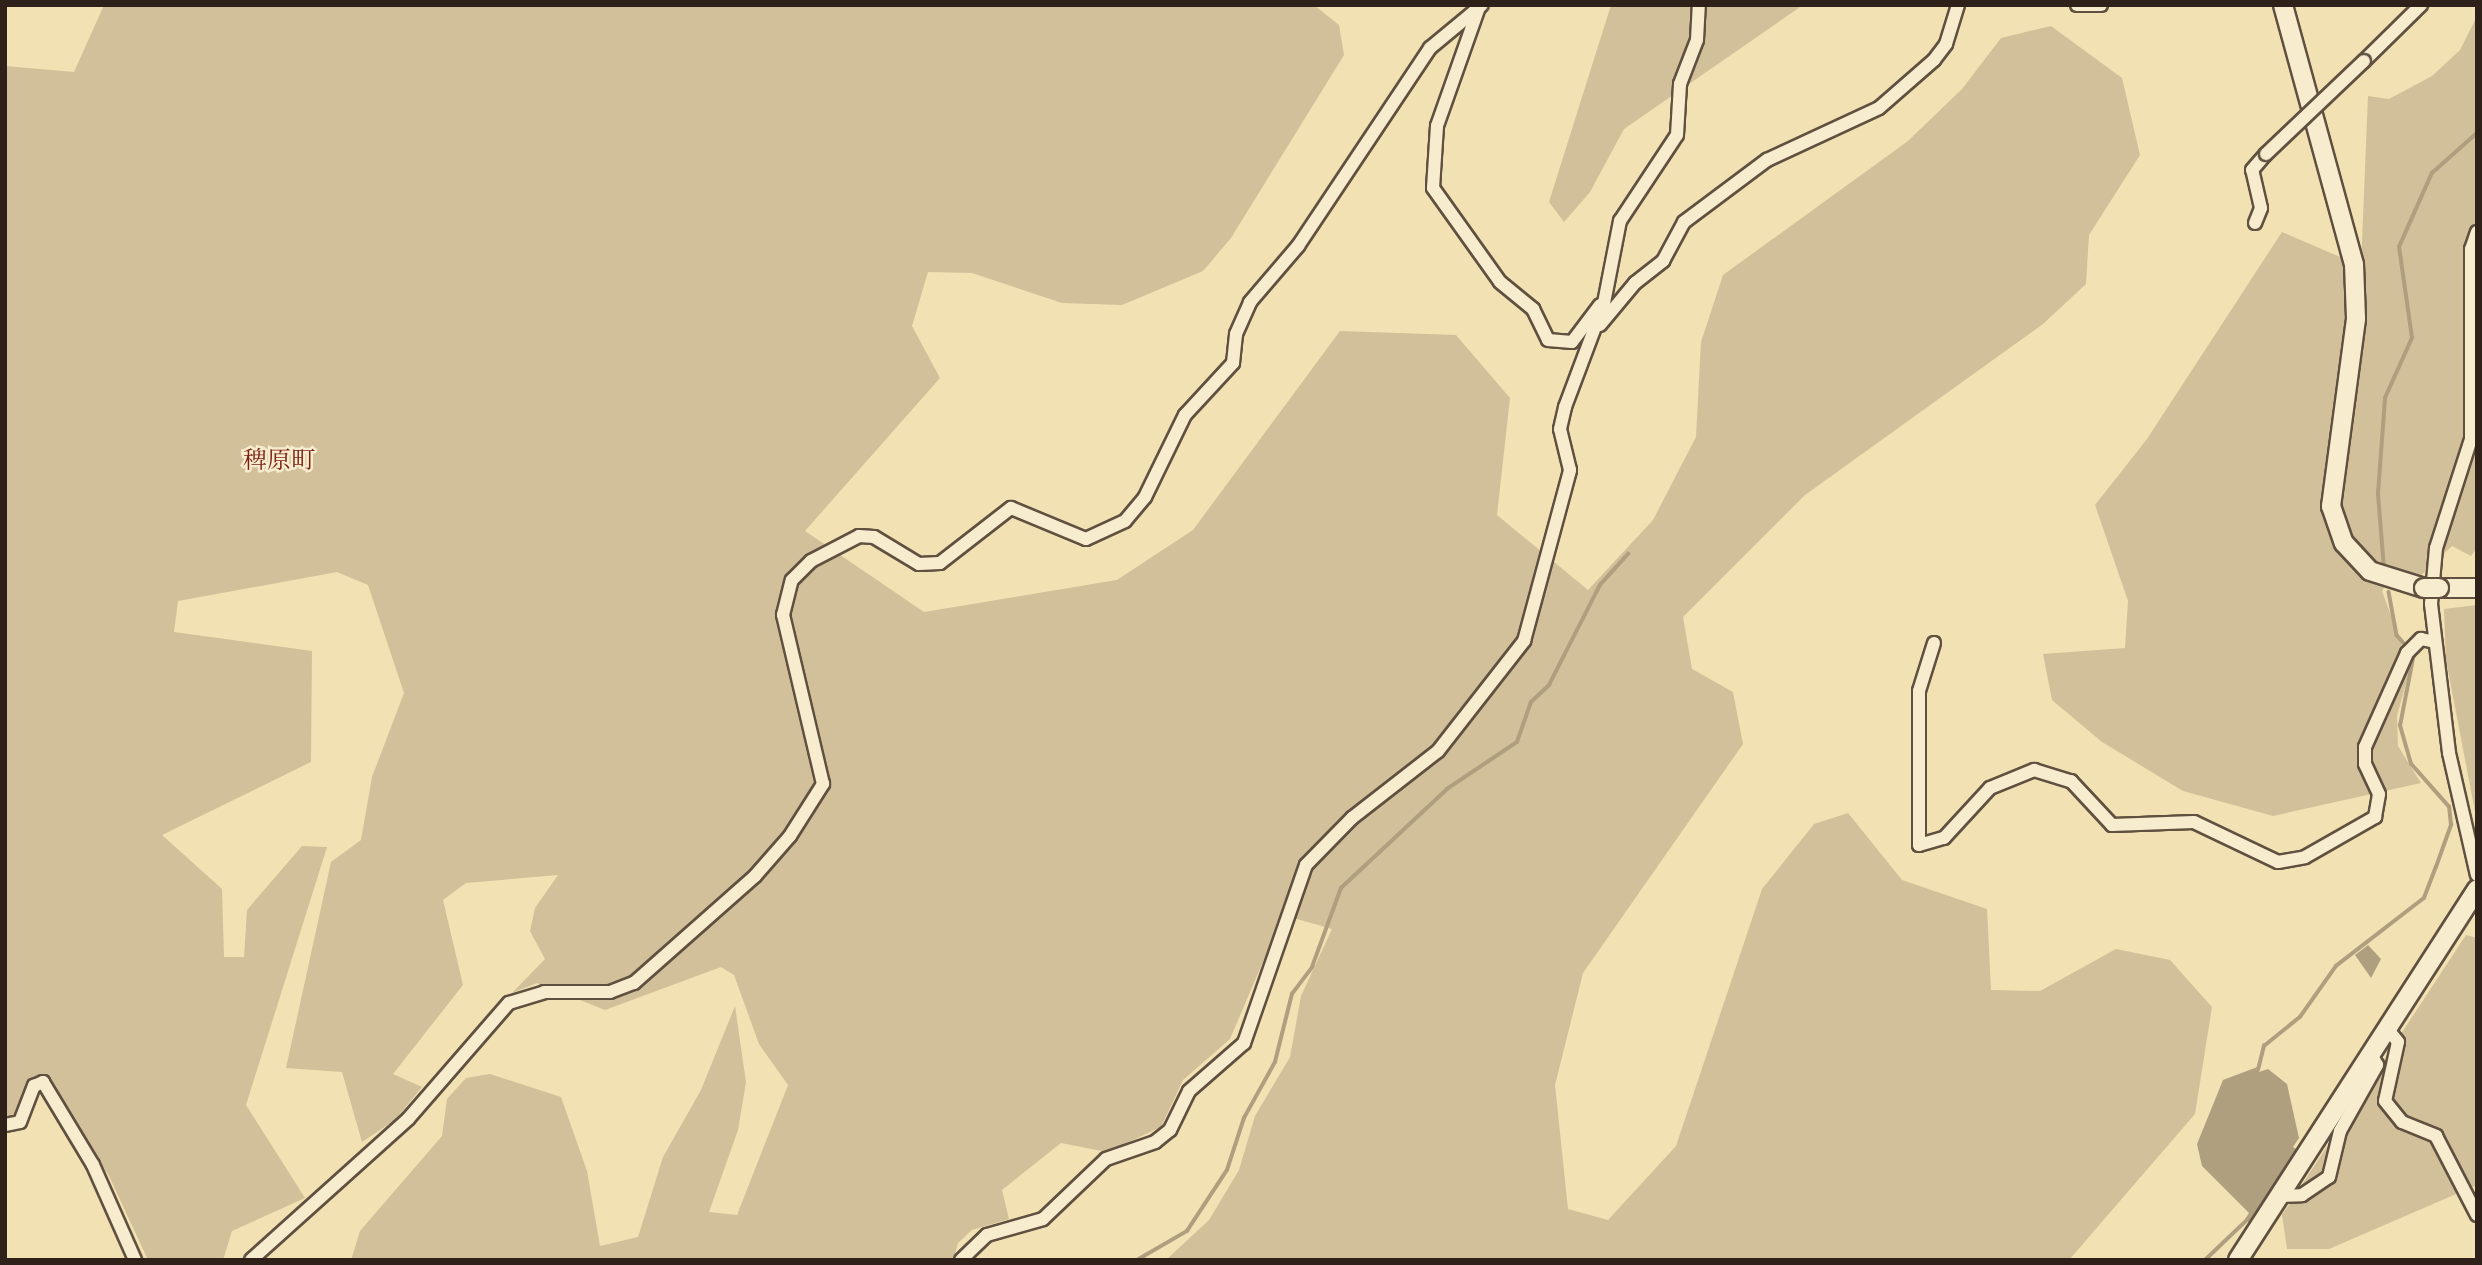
<!DOCTYPE html>
<html>
<head>
<meta charset="utf-8">
<style>
  body { margin:0 }
  #map { position:relative; width:2482px; height:1265px; overflow:hidden; background:#f2e1b3; font-family:"IM FELL English","Noto Serif JP",serif }
  div>[style] { position:absolute }
  .green>* { inset:0; background:#d1c099 }
  .water>* { inset:0; background:#b09f7f }
  .stream>* { height:3.5px; margin:-1.75px; padding:0 1.75px; transform-origin:1.75px; border-radius:1.75px; background:#b09f7f }
  .roads { filter:drop-shadow(2px 0 #605040) drop-shadow(-2px 0 #605040) drop-shadow(0 2px #605040) drop-shadow(0 -2px #605040) }
  .street>* { height:12px; margin:-6px; padding:0 6px; transform-origin:6px; border-radius:6px; background:#f7ecce }
  .secondary>* { height:18px; margin:-9px; padding:0 9px; transform-origin:9px; border-radius:9px; background:#f7ecce }
  .bridges { filter:drop-shadow(2px 0 #605040) drop-shadow(-2px 0 #605040) drop-shadow(0 2px #605040) drop-shadow(0 -2px #605040) }
  .street-bridge>* { height:12px; margin:-6px; padding:0 6px; transform-origin:6px; border-radius:6px; background:#f7ecce }
  .secondary-bridge>* { height:18px; margin:-9px; padding:0 9px; transform-origin:9px; border-radius:9px; background:#f7ecce }
  span { translate:-50% -50%; white-space:nowrap; text-align:center; line-height:1.15; -webkit-text-stroke:5px #f7ecce; paint-order:stroke }
  .quarter-label { font-size:24px; color:#7a1f14 }
  .frame { position:absolute; inset:0; border:7px solid #30201a; pointer-events:none }
</style>
</head>
<body>
<div id="map">
  <div class="green">
    <div style="clip-path:polygon(104px 5px,1314px 5px,1339px 25px,1344px 55px,1231px 238px,1203px 271px,1122px 305px,1062px 303px,972px 273px,928px 272px,912px 326px,940px 378px,805px 531px,924px 612px,1117px 580px,1193px 530px,1340px 331px,1456px 335px,1510px 398px,1497px 515px,1588px 590px,1653px 520px,1696px 437px,1701px 342px,1723px 275px,1908px 141px,1962px 89px,2001px 38px,2051px 26px,2122px 78px,2140px 155px,2089px 235px,2086px 284px,2043px 324px,1805px 495px,1683px 617px,1692px 669px,1733px 692px,1743px 744px,1583px 973px,1555px 1085px,1568px 1209px,1608px 1220px,1676px 1146px,1762px 889px,1814px 824px,1848px 813px,1902px 880px,1987px 909px,1991px 990px,2040px 991px,2116px 949px,2170px 960px,2212px 1007px,2195px 1114px,2069px 1260px,1166px 1260px,1209px 1220px,1239px 1170px,1255px 1116px,1290px 1057px,1301px 996px,1332px 929px,1283px 915px,1230px 1039px,1183px 1080px,1161px 1127px,1107px 1152px,1061px 1143px,1002px 1190px,1009px 1219px,972px 1230px,958px 1243px,953px 1260px,351px 1260px,360px 1231px,442px 1136px,447px 1099px,466px 1078px,490px 1074px,561px 1097px,587px 1171px,600px 1246px,638px 1237px,663px 1157px,701px 1090px,735px 1006px,746px 1082px,738px 1130px,709px 1212px,737px 1215px,788px 1085px,759px 1044px,734px 975px,721px 967px,605px 1010px,537px 983px,512px 993px,545px 959px,530px 931px,535px 908px,558px 875px,466px 883px,443px 900px,463px 985px,393px 1074px,422px 1087px,395px 1120px,362px 1142px,342px 1072px,286px 1068px,331px 862px,361px 840px,372px 777px,404px 693px,368px 585px,337px 572px,178px 601px,174px 632px,312px 651px,311px 762px,162px 835px,222px 889px,224px 957px,244px 957px,247px 910px,302px 846px,327px 847px,246px 1105px,305px 1198px,232px 1231px,223px 1260px,148px 1260px,109px 1176px,44px 1077px,32px 1077px,19px 1111px,5px 1119px,5px 66px,74px 72px)"></div>
    <div style="clip-path:polygon(1611px 5px,1803px 5px,1624px 129px,1590px 192px,1564px 222px,1549px 202px)"></div>
    <div style="clip-path:polygon(2477px 16px,2477px 548px,2471px 556px,2452px 546px,2418px 578px,2393px 573px,2382px 591px,2410px 668px,2397px 716px,2398px 746px,2421px 783px,2273px 816px,2183px 791px,2102px 742px,2052px 700px,2043px 654px,2125px 648px,2128px 601px,2095px 505px,2147px 439px,2282px 232px,2361px 266px,2368px 96px,2389px 99px,2432px 76px,2460px 50px)"></div>
    <div style="clip-path:polygon(2477px 605px,2477px 822px,2446px 660px,2444px 609px)"></div>
    <div style="clip-path:polygon(2466px 935px,2477px 938px,2477px 1185px,2329px 1249px,2287px 1249px,2282px 1215px)"></div>
  </div>
  <div class="water">
    <div style="clip-path:polygon(2368px 945px,2381px 959px,2371px 978px,2355px 955px)"></div>
    <div style="clip-path:polygon(2260px 1066px,2259px 1072px,2268px 1069px,2287px 1084px,2299px 1138px,2293px 1147px,2315px 1162px,2301px 1180px,2285px 1171px,2251px 1224px,2245px 1219px,2249px 1213px,2202px 1166px,2197px 1144px,2223px 1080px)"></div>
  </div>
  <div class="stream">
    <div style="left:2384px;top:569px;width:75px;rotate:-94.6deg"></div>
    <div style="left:2378px;top:494px;width:96px;rotate:-85.8deg"></div>
    <div style="left:2385px;top:398px;width:66px;rotate:-65.8deg"></div>
    <div style="left:2412px;top:338px;width:92px;rotate:-98.1deg"></div>
    <div style="left:2399px;top:247px;width:81px;rotate:-66deg"></div>
    <div style="left:2432px;top:173px;width:60px;rotate:-41.6deg"></div>
    <div style="left:2389px;top:592px;width:44px;rotate:79.5deg"></div>
    <div style="left:2397px;top:635px;width:17px;rotate:50deg"></div>
    <div style="left:2258px;top:1070px;width:25px;rotate:-76deg"></div>
    <div style="left:2264px;top:1046px;width:46px;rotate:-38.9deg"></div>
    <div style="left:2300px;top:1017px;width:62px;rotate:-54.8deg"></div>
    <div style="left:2336px;top:966px;width:111px;rotate:-37.7deg"></div>
    <div style="left:2424px;top:898px;width:33px;rotate:-69deg"></div>
    <div style="left:2436px;top:867px;width:45px;rotate:-70.3deg"></div>
    <div style="left:2451px;top:825px;width:18px;rotate:-96deg"></div>
    <div style="left:2449px;top:807px;width:57px;rotate:-131.5deg"></div>
    <div style="left:2411px;top:764px;width:40px;rotate:-106deg"></div>
    <div style="left:2400px;top:726px;width:74px;rotate:-79.1deg"></div>
    <div style="left:1137px;top:1260px;width:58px;rotate:-30.1deg"></div>
    <div style="left:1187px;top:1231px;width:73px;rotate:-56.7deg"></div>
    <div style="left:1227px;top:1170px;width:55px;rotate:-71.9deg"></div>
    <div style="left:1244px;top:1118px;width:64px;rotate:-61deg"></div>
    <div style="left:1275px;top:1062px;width:70px;rotate:-76deg"></div>
    <div style="left:1292px;top:994px;width:34px;rotate:-53deg"></div>
    <div style="left:1312px;top:967px;width:84px;rotate:-69.8deg"></div>
    <div style="left:1341px;top:888px;width:145px;rotate:-43deg"></div>
    <div style="left:1447px;top:789px;width:84px;rotate:-33.9deg"></div>
    <div style="left:1517px;top:742px;width:42px;rotate:-70.7deg"></div>
    <div style="left:1531px;top:702px;width:25px;rotate:-43deg"></div>
    <div style="left:1549px;top:685px;width:112px;rotate:-63deg"></div>
    <div style="left:1600px;top:585px;width:42px;rotate:-47.9deg"></div>
    <div style="left:2205px;top:1260px;width:59px;rotate:-43.6deg"></div>
  </div>
  <div class="roads">
    <div class="street">
      <div style="left:2077px;top:5px;width:24px"></div>
      <div style="left:1478px;top:10px;width:123px;rotate:109.5deg"></div>
      <div style="left:1437px;top:126px;width:62px;rotate:93.7deg"></div>
      <div style="left:1433px;top:188px;width:115px;rotate:54.5deg"></div>
      <div style="left:1500px;top:282px;width:43px;rotate:39.3deg"></div>
      <div style="left:1533px;top:309px;width:34px;rotate:64deg"></div>
      <div style="left:1548px;top:340px;width:24px;rotate:5deg"></div>
      <div style="left:1572px;top:342px;width:46px;rotate:-52.9deg"></div>
      <div style="left:2364px;top:61px;width:80px;rotate:-44.5deg"></div>
      <div style="left:2255px;top:223px;width:16px;rotate:-68deg"></div>
      <div style="left:2261px;top:208px;width:39px;rotate:-103deg"></div>
      <div style="left:2252px;top:170px;width:21px;rotate:-49deg"></div>
      <div style="left:2477px;top:232px;width:18px;rotate:109deg"></div>
      <div style="left:2471px;top:249px;width:190px;rotate:90deg"></div>
      <div style="left:2471px;top:439px;width:114px;rotate:107.8deg"></div>
      <div style="left:2436px;top:548px;width:56px;rotate:95.1deg"></div>
      <div style="left:2431px;top:604px;width:150px;rotate:83.1deg"></div>
      <div style="left:2449px;top:753px;width:125px;rotate:77.1deg"></div>
      <div style="left:1600px;top:325px;width:55px;rotate:-50.2deg"></div>
      <div style="left:1635px;top:283px;width:36px;rotate:-38deg"></div>
      <div style="left:1663px;top:261px;width:44px;rotate:-61.7deg"></div>
      <div style="left:1684px;top:222px;width:104px;rotate:-36.8deg"></div>
      <div style="left:1767px;top:160px;width:123px;rotate:-24.9deg"></div>
      <div style="left:1879px;top:108px;width:73px;rotate:-41.1deg"></div>
      <div style="left:1934px;top:60px;width:20px;rotate:-53deg"></div>
      <div style="left:1946px;top:44px;width:41px;rotate:-72.9deg"></div>
      <div style="left:1934px;top:643px;width:50px;rotate:107.4deg"></div>
      <div style="left:1919px;top:691px;width:154px;rotate:90deg"></div>
      <div style="left:1919px;top:845px;width:26px;rotate:-16deg"></div>
      <div style="left:1944px;top:838px;width:68px;rotate:-47.4deg"></div>
      <div style="left:1990px;top:788px;width:48px;rotate:-22.2deg"></div>
      <div style="left:2034px;top:770px;width:39px;rotate:17deg"></div>
      <div style="left:2071px;top:781px;width:60px;rotate:47deg"></div>
      <div style="left:2112px;top:825px;width:82px;rotate:-2.1deg"></div>
      <div style="left:2194px;top:822px;width:93px;rotate:25.5deg"></div>
      <div style="left:2278px;top:862px;width:27px;rotate:-10deg"></div>
      <div style="left:2305px;top:857px;width:81px;rotate:-29.7deg"></div>
      <div style="left:2375px;top:817px;width:23px;rotate:-80deg"></div>
      <div style="left:2379px;top:794px;width:33px;rotate:-115deg"></div>
      <div style="left:2365px;top:764px;width:17px;rotate:-90deg"></div>
      <div style="left:2365px;top:747px;width:103px;rotate:-65.9deg"></div>
      <div style="left:2407px;top:653px;width:20px;rotate:-45deg"></div>
      <div style="left:2421px;top:639px;width:14px;rotate:12deg"></div>
      <div style="left:2386px;top:1027px;width:19px;rotate:51deg"></div>
      <div style="left:2398px;top:1042px;width:60px;rotate:102.4deg"></div>
      <div style="left:2385px;top:1101px;width:27px;rotate:51deg"></div>
      <div style="left:2402px;top:1122px;width:37px;rotate:22deg"></div>
      <div style="left:2436px;top:1136px;width:89px;rotate:62.6deg"></div>
      <div style="left:5px;top:1125px;width:15px;rotate:-11deg"></div>
      <div style="left:20px;top:1122px;width:39px;rotate:-69deg"></div>
      <div style="left:34px;top:1086px;width:10px;rotate:-24deg"></div>
      <div style="left:43px;top:1082px;width:97px;rotate:58.9deg"></div>
      <div style="left:93px;top:1165px;width:104px;rotate:66.1deg"></div>
      <div style="left:2278px;top:1196px;width:24px;rotate:-2deg"></div>
      <div style="left:2302px;top:1195px;width:32px;rotate:-34deg"></div>
      <div style="left:2329px;top:1177px;width:47px;rotate:-76.6deg"></div>
      <div style="left:2340px;top:1131px;width:76px;rotate:-60.7deg"></div>
      <div style="left:2377px;top:1065px;width:15px;rotate:-118deg"></div>
      <div style="left:251px;top:1260px;width:211px;rotate:-41.9deg"></div>
      <div style="left:408px;top:1119px;width:154px;rotate:-49deg"></div>
      <div style="left:509px;top:1003px;width:37px;rotate:-17deg"></div>
      <div style="left:544px;top:992px;width:66px"></div>
      <div style="left:610px;top:992px;width:26px;rotate:-21deg"></div>
      <div style="left:634px;top:983px;width:162px;rotate:-41.5deg"></div>
      <div style="left:755px;top:876px;width:53px;rotate:-48.8deg"></div>
      <div style="left:790px;top:836px;width:62px;rotate:-57.6deg"></div>
      <div style="left:823px;top:784px;width:174px;rotate:-103.3deg"></div>
      <div style="left:783px;top:615px;width:36px;rotate:-76deg"></div>
      <div style="left:792px;top:580px;width:27px;rotate:-45deg"></div>
      <div style="left:811px;top:561px;width:54px;rotate:-27.5deg"></div>
      <div style="left:859px;top:536px;width:15px;rotate:4deg"></div>
      <div style="left:874px;top:537px;width:52px;rotate:31deg"></div>
      <div style="left:919px;top:564px;width:21px;rotate:-3deg"></div>
      <div style="left:940px;top:563px;width:90px;rotate:-37.8deg"></div>
      <div style="left:1011px;top:508px;width:81px;rotate:22.5deg"></div>
      <div style="left:1086px;top:539px;width:43px;rotate:-24.8deg"></div>
      <div style="left:1125px;top:521px;width:31px;rotate:-50deg"></div>
      <div style="left:1145px;top:497px;width:91px;rotate:-64deg"></div>
      <div style="left:1185px;top:415px;width:71px;rotate:-47.3deg"></div>
      <div style="left:1233px;top:363px;width:29px;rotate:-84deg"></div>
      <div style="left:1236px;top:334px;width:35px;rotate:-66deg"></div>
      <div style="left:1250px;top:302px;width:74px;rotate:-49.4deg"></div>
      <div style="left:1298px;top:246px;width:238px;rotate:-56.3deg"></div>
      <div style="left:1430px;top:48px;width:67px;rotate:-39.6deg"></div>
      <div style="left:961px;top:1260px;width:36px;rotate:-44deg"></div>
      <div style="left:987px;top:1235px;width:58px;rotate:-15.9deg"></div>
      <div style="left:1043px;top:1219px;width:87px;rotate:-43.6deg"></div>
      <div style="left:1106px;top:1159px;width:52px;rotate:-19.1deg"></div>
      <div style="left:1155px;top:1142px;width:19px;rotate:-39deg"></div>
      <div style="left:1170px;top:1130px;width:43px;rotate:-64deg"></div>
      <div style="left:1189px;top:1091px;width:73px;rotate:-41.1deg"></div>
      <div style="left:1244px;top:1043px;width:188px;rotate:-70.8deg"></div>
      <div style="left:1306px;top:865px;width:66px;rotate:-45.6deg"></div>
      <div style="left:1352px;top:818px;width:109px;rotate:-37.9deg"></div>
      <div style="left:1438px;top:751px;width:140px;rotate:-52deg"></div>
      <div style="left:1524px;top:641px;width:177px;rotate:-74.9deg"></div>
      <div style="left:1570px;top:470px;width:42px;rotate:-103.7deg"></div>
      <div style="left:1560px;top:429px;width:23px;rotate:-77deg"></div>
      <div style="left:1565px;top:407px;width:111px;rotate:-69.4deg"></div>
      <div style="left:1604px;top:303px;width:84px;rotate:-79deg"></div>
      <div style="left:1620px;top:221px;width:103px;rotate:-56.5deg"></div>
      <div style="left:1677px;top:135px;width:51px;rotate:-86.6deg"></div>
      <div style="left:1680px;top:84px;width:47px;rotate:-68.9deg"></div>
      <div style="left:1697px;top:40px;width:35px;rotate:-87deg"></div>
    </div>
    <div class="secondary">
      <div style="left:2283px;top:5px;width:269px;rotate:74.7deg"></div>
      <div style="left:2354px;top:264px;width:55px;rotate:87.9deg"></div>
      <div style="left:2356px;top:319px;width:189px;rotate:97.6deg"></div>
      <div style="left:2331px;top:506px;width:39px;rotate:71deg"></div>
      <div style="left:2344px;top:543px;width:38px;rotate:47deg"></div>
      <div style="left:2370px;top:571px;width:57px;rotate:17.5deg"></div>
      <div style="left:2439px;top:588px;width:38px"></div>
      <div style="left:2238px;top:1260px;width:441px;rotate:-57.2deg"></div>
    </div>
  </div>
  <div class="bridges">
    <div class="street-bridge">
      <div style="left:2266px;top:154px;width:135px;rotate:-43.5deg"></div>
    </div>
    <div class="secondary-bridge">
      <div style="left:2424px;top:588px;width:15px"></div>
    </div>
  </div>
  <div class="quarter-label">
    <span style="left:279px;top:462px">稗原町</span>
  </div>
  <div class="frame"></div>
</div>
</body>
</html>
